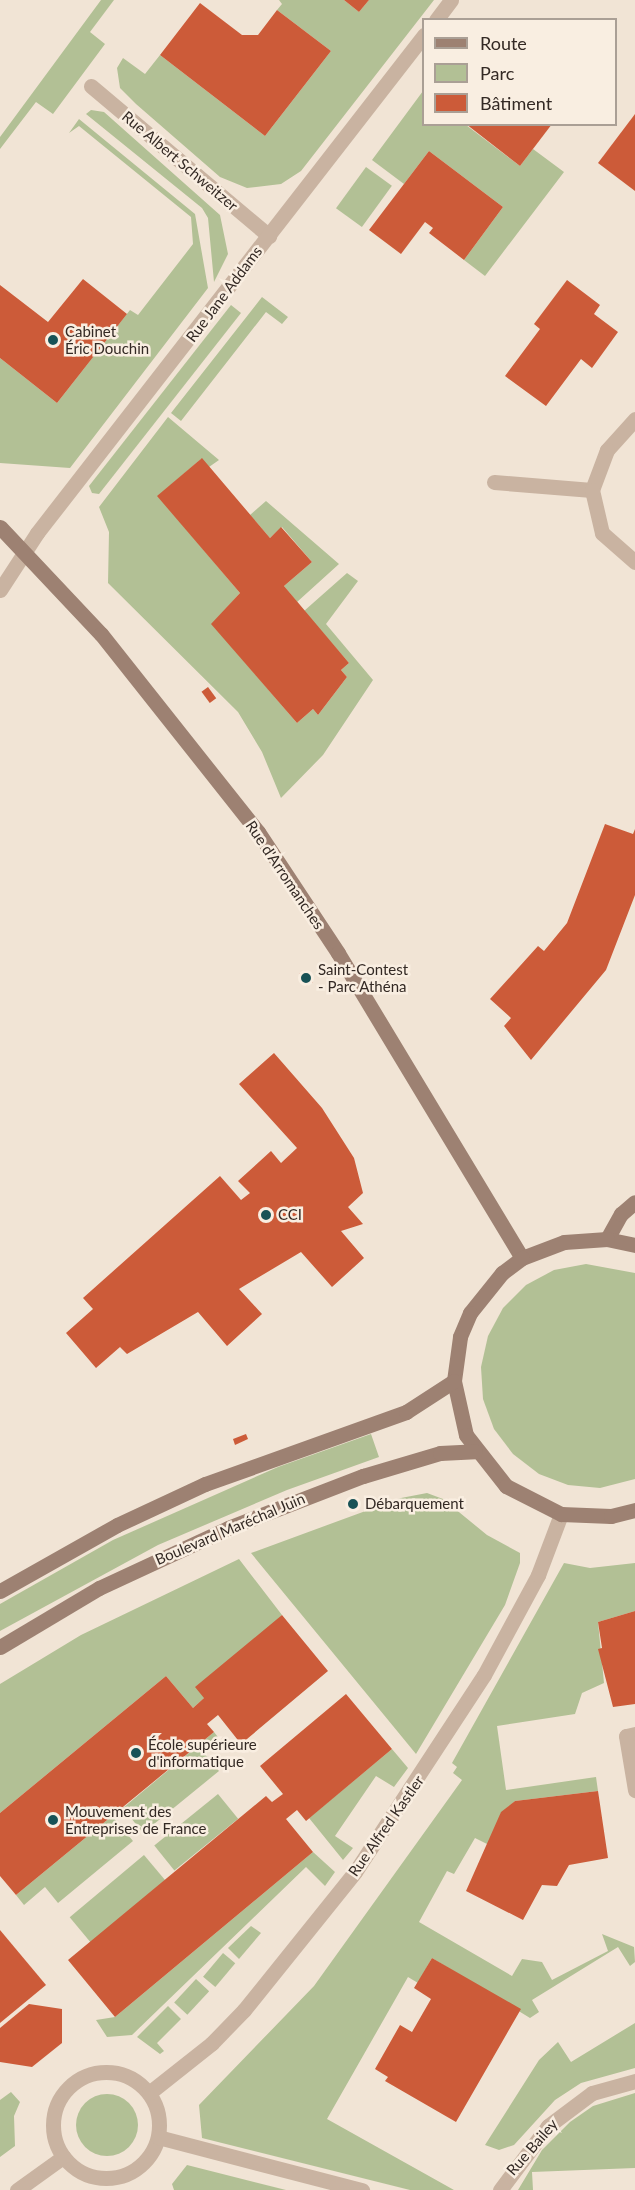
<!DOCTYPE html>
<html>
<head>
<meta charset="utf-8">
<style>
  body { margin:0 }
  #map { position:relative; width:635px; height:2190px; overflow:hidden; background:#f1e4d5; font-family:Lato,sans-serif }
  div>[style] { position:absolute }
  .green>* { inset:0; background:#b2c095; transform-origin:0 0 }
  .round { border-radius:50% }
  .building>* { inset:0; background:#cc5b39; transform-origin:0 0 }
  .lane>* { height:15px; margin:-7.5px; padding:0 7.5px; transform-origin:7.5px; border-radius:7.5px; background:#c9b3a1 }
  .street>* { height:15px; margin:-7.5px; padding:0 7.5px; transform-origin:7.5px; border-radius:7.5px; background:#c9b3a1 }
  .street>.ring { margin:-7.5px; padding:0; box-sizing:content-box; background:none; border:15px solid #c9b3a1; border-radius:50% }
  .secondary>* { height:15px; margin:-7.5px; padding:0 7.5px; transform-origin:7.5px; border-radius:7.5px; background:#9d8172 }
  .dots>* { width:16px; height:16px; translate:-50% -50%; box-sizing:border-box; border:3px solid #f9eee1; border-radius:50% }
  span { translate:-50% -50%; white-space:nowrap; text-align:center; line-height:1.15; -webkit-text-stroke:5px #f9eee1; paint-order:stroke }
  .street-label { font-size:15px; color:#332924 }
  .poi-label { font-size:15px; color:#332924 }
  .left { translate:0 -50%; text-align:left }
  .legend { position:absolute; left:422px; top:18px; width:195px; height:108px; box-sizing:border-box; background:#f9eee1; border:2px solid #aa9f95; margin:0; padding:8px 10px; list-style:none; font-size:18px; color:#332924 }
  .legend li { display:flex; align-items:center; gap:12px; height:30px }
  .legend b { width:30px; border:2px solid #aa9f95 }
</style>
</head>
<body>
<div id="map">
  <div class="green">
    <div style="clip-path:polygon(101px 0,114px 0,90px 32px,105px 44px,53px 114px,36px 102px,0 149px,0 137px)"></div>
    <div style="clip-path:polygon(279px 0,344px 0,359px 12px,369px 0,434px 0,301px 171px,281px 184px,247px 188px,220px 177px,136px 104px,120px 88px,117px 68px,123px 58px,145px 74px,160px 55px,265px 136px,331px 51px,277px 10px,282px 4px)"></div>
    <div style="clip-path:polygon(423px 91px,424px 124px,466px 125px,520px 166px,533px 149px,564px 172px,485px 276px,464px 260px,503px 207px,429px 151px,404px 184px,372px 160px)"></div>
    <div style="clip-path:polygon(91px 110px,104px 112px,220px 215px,228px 254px,214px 282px,208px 218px,202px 208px,86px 114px)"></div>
    <div style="clip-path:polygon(79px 119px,195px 214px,208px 288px,70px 468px,0 463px,0 358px,57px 403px,130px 310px,138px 315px,193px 244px,191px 217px,79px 126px,69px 133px)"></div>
    <div style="left:366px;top:167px;width:32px;height:51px;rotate:36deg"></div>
    <div style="clip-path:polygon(262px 297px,288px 317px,282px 324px,266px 312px,181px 421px,171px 413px)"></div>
    <div style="clip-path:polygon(231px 305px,241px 313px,99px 494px,92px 493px,89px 486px)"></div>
    <div style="clip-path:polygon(168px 417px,219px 460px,209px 467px,201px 459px,158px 496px,240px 593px,212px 624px,297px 723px,313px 709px,318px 715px,347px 677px,341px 670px,349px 663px,304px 611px,347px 573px,358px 581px,326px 624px,373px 680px,323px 755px,281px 798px,262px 752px,238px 712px,108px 583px,109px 532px,99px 507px)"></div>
    <div style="clip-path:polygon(266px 501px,339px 564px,297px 602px,284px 586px,312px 562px,282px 527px,270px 538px,250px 515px)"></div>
    <div style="clip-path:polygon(586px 1264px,635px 1273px,635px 1479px,600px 1488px,568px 1485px,539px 1474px,513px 1454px,494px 1429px,483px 1399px,481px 1367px,488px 1336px,503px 1308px,526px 1285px,554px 1270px)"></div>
    <div style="clip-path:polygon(371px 1434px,379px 1457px,287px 1490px,158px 1545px,0 1631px,0 1604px,113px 1540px,278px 1467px)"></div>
    <div style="clip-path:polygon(427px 1493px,443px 1499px,487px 1535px,520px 1553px,520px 1563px,505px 1605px,416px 1754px,251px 1553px,401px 1498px)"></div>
    <div style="clip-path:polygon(239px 1559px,282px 1615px,204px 1698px,193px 1708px,166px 1676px,0 1813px,0 1684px,81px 1635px)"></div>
    <div style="clip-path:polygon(564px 1563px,590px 1568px,635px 1563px,635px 1611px,598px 1622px,604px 1683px,582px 1693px,575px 1714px,497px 1726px,506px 1790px,596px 1777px,598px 1791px,515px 1801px,501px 1813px,489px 1845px,475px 1838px,454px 1874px,447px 1871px,419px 1922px,512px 1976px,522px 1959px,542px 1962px,552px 1980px,608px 1951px,602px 1934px,634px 1947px,635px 1962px,630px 1966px,618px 1947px,532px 2000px,539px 2012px,530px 2018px,432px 1958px,418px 1983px,408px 1977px,327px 2119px,454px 2190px,410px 2190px,202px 2138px,199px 2105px,314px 1986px,462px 1780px,453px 1773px,457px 1767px,452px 1763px)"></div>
    <div style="clip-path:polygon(214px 1732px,221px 1741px,205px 1754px,219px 1771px,143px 1833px,123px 1808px)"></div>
    <div style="clip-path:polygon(392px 1749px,408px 1768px,394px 1787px,376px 1776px,335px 1836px,353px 1848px,343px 1860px,309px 1818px)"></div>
    <div style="left:218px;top:1794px;width:32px;height:82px;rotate:51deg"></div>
    <div style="clip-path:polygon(112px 1816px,133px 1841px,58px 1903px,45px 1887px,24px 1905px,16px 1895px)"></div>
    <div style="clip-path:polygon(313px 1852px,335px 1872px,325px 1886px,306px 1867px,132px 2035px,107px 2037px,96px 2020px,115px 2017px)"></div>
    <div style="left:144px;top:1855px;width:33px;height:97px;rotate:50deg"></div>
    <div style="clip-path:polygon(251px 1926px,261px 1933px,239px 1959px,228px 1948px)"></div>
    <div style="left:223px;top:1953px;width:16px;height:31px;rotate:40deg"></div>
    <div style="left:196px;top:1979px;width:18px;height:32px;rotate:43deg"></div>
    <div style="clip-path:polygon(168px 2006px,181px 2019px,157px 2043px,164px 2051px,160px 2054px,137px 2037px)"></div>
    <div style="clip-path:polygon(635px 2023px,635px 2068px,581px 2083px,555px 2100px,514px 2145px,499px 2150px,485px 2145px,539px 2060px,558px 2042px,571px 2062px)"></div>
    <div style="clip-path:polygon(11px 2092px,20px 2102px,14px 2116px,15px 2146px,0 2157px,0 2100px)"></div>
    <div style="clip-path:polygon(635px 2093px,635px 2168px,532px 2172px,533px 2190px,518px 2190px,542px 2150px,570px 2122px,593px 2106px)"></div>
    <div class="round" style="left:76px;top:2094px;width:62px;height:62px"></div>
    <div style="clip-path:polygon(187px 2165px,286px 2190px,174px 2190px,172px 2184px)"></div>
  </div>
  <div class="building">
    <div style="clip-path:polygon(344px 0,369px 0,359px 12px)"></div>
    <div style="clip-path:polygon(200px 3px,242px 35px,258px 35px,277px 10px,331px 51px,265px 136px,160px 55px)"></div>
    <div style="clip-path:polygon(635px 114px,635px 191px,598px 163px)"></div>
    <div style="clip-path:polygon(466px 124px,552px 124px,520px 166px)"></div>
    <div style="clip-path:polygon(429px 151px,503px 207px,464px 260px,429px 233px,433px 228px,425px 222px,401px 254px,369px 230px)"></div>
    <div style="clip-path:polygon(83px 279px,127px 314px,57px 403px,0 358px,0 285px,48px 322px)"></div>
    <div style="clip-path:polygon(567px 280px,600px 305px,594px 314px,618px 332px,592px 368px,581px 359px,546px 406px,505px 376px,540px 329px,534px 324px)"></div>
    <div style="clip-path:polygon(202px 458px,270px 538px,281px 527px,312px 562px,284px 586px,349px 663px,341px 670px,347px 677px,318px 715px,313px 709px,297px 723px,211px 624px,240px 593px,157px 496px)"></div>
    <div style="left:208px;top:687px;width:14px;height:8px;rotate:54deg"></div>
    <div style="clip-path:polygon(605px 824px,633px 834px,635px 829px,635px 895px,606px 970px,531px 1060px,504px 1026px,511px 1018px,490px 999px,538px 946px,544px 951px,567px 923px)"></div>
    <div style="left:306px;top:970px;width:14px;height:8px;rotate:60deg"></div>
    <div style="clip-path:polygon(274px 1053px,322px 1108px,354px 1158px,363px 1193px,348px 1207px,363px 1224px,341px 1231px,364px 1258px,332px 1287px,301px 1252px,239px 1289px,262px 1314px,227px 1346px,198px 1312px,127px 1354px,120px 1347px,96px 1368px,66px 1333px,93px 1309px,83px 1298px,220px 1176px,241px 1200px,250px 1193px,238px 1181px,271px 1151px,281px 1163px,297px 1148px,239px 1084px)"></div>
    <div style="clip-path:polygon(246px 1434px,248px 1439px,235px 1445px,233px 1439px)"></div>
    <div style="clip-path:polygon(635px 1611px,635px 1704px,613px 1707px,598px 1649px,602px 1648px,598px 1622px)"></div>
    <div style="clip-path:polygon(282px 1615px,328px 1671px,241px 1744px,218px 1715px,207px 1724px,214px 1732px,16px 1895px,0 1876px,0 1813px,166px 1676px,193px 1708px,204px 1698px,195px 1687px)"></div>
    <div style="clip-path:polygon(346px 1694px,392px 1749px,306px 1821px,297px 1810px,286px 1819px,313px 1852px,115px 2017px,68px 1960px,266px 1796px,272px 1802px,283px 1794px,260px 1766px)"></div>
    <div style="clip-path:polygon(598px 1791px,608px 1858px,569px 1865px,557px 1886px,542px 1885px,523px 1920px,466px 1891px,501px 1812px,515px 1801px)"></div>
    <div style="clip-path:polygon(0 1930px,46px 1985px,0 2023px)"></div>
    <div style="clip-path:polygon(432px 1958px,521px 2009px,456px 2122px,385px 2081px,388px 2077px,375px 2069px,400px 2025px,412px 2032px,431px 1999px,414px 1988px)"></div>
    <div style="clip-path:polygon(29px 2004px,62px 2009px,62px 2043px,32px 2067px,0 2062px,0 2028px)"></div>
  </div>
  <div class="lane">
    <div style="left:494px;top:482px;width:98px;rotate:4.7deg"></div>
    <div style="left:635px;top:1734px;width:9px;rotate:167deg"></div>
    <div style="left:626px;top:1736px;width:55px;rotate:80.5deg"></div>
    <div style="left:17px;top:2190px;width:57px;rotate:-35.7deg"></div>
  </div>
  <div class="street">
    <div style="left:436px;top:20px;width:25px;rotate:-53deg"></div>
    <div style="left:91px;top:86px;width:233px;rotate:40.1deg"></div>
    <div style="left:635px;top:419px;width:42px;rotate:132.1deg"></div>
    <div style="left:607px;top:450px;width:43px;rotate:110.6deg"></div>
    <div style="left:592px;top:490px;width:44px;rotate:76.9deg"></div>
    <div style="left:602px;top:533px;width:44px;rotate:41.3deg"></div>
    <div style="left:0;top:590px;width:68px;rotate:-57deg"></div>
    <div style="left:37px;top:533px;width:631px;rotate:-52.15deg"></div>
    <div class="ring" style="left:53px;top:2072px;width:91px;height:91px"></div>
    <div style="left:149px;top:2093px;width:80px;rotate:-38.4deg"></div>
    <div style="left:212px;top:2043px;width:46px;rotate:-45.9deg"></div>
    <div style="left:244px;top:2010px;width:177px;rotate:-51.2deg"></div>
    <div style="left:355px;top:1872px;width:235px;rotate:-56.8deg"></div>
    <div style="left:484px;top:1675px;width:114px;rotate:-61.6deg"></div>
    <div style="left:538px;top:1575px;width:65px;rotate:-69.3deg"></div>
    <div style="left:158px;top:2137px;width:211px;rotate:14.6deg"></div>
    <div style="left:500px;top:2190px;width:80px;rotate:-53.1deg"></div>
    <div style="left:548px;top:2126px;width:55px;rotate:-36.9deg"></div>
    <div style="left:592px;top:2093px;width:45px;rotate:-15.6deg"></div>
  </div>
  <div class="secondary">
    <div style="left:0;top:527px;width:147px;rotate:46.7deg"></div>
    <div style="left:101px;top:634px;width:253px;rotate:51.6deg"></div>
    <div style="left:258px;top:832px;width:145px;rotate:56.5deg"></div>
    <div style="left:338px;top:953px;width:356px;rotate:58.9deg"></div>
    <div style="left:607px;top:1239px;width:29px;rotate:-61deg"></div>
    <div style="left:621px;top:1214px;width:18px;rotate:-41deg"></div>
    <div style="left:635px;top:1245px;width:29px;rotate:-168deg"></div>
    <div style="left:607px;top:1239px;width:43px;rotate:176deg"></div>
    <div style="left:564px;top:1242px;width:45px;rotate:159.1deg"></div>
    <div style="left:522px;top:1258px;width:25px;rotate:143deg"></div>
    <div style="left:502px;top:1273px;width:51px;rotate:128.7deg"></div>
    <div style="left:470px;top:1313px;width:26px;rotate:113deg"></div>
    <div style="left:460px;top:1337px;width:44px;rotate:97.8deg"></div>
    <div style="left:454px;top:1381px;width:55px;rotate:77.5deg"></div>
    <div style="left:466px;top:1435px;width:65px;rotate:51.9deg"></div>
    <div style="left:506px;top:1486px;width:62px;rotate:27deg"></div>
    <div style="left:561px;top:1514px;width:50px;rotate:2.3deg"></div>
    <div style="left:611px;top:1516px;width:25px;rotate:-14deg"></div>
    <div style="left:0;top:1591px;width:134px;rotate:-29.4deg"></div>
    <div style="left:117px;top:1525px;width:97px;rotate:-25deg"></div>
    <div style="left:205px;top:1484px;width:214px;rotate:-19.7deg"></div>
    <div style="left:406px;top:1412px;width:57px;rotate:-32.9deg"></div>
    <div style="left:0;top:1647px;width:115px;rotate:-30.8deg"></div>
    <div style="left:99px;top:1588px;width:142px;rotate:-24.9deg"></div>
    <div style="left:228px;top:1528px;width:145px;rotate:-21.1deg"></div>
    <div style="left:363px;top:1476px;width:80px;rotate:-16.6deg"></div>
    <div style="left:440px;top:1453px;width:35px;rotate:-3deg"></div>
  </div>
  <div class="dots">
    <div style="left:53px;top:340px;background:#185256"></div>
    <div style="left:306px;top:978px;background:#185256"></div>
    <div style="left:266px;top:1215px;background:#185256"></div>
    <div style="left:353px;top:1504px;background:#185256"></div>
    <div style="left:136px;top:1753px;background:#185256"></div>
    <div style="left:53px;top:1820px;background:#185256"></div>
  </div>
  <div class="street-label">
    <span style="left:180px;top:161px;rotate:40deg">Rue Albert Schweitzer</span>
    <span style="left:224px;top:294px;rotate:-53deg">Rue Jane Addams</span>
    <span style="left:285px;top:875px;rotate:56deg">Rue d'Arromanches</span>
    <span style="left:230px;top:1529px;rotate:-23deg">Boulevard Maréchal Juin</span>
    <span style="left:386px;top:1826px;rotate:-55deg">Rue Alfred Kastler</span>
    <span style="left:532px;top:2147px;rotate:-49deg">Rue Bailey</span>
  </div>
  <div class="poi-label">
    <span class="left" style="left:65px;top:340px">Cabinet<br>Éric Douchin</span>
    <span class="left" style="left:318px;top:978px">Saint-Contest<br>- Parc Athéna</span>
    <span class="left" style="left:278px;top:1215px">CCI</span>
    <span class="left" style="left:365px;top:1504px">Débarquement</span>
    <span class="left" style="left:148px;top:1753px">École supérieure<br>d'informatique</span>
    <span class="left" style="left:65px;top:1820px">Mouvement des<br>Entreprises de France</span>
  </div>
  <ul class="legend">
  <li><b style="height:8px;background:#9d8172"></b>Route</li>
  <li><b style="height:16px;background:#b2c095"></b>Parc</li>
  <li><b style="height:16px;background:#cc5b39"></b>Bâtiment</li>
  </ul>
</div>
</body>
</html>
